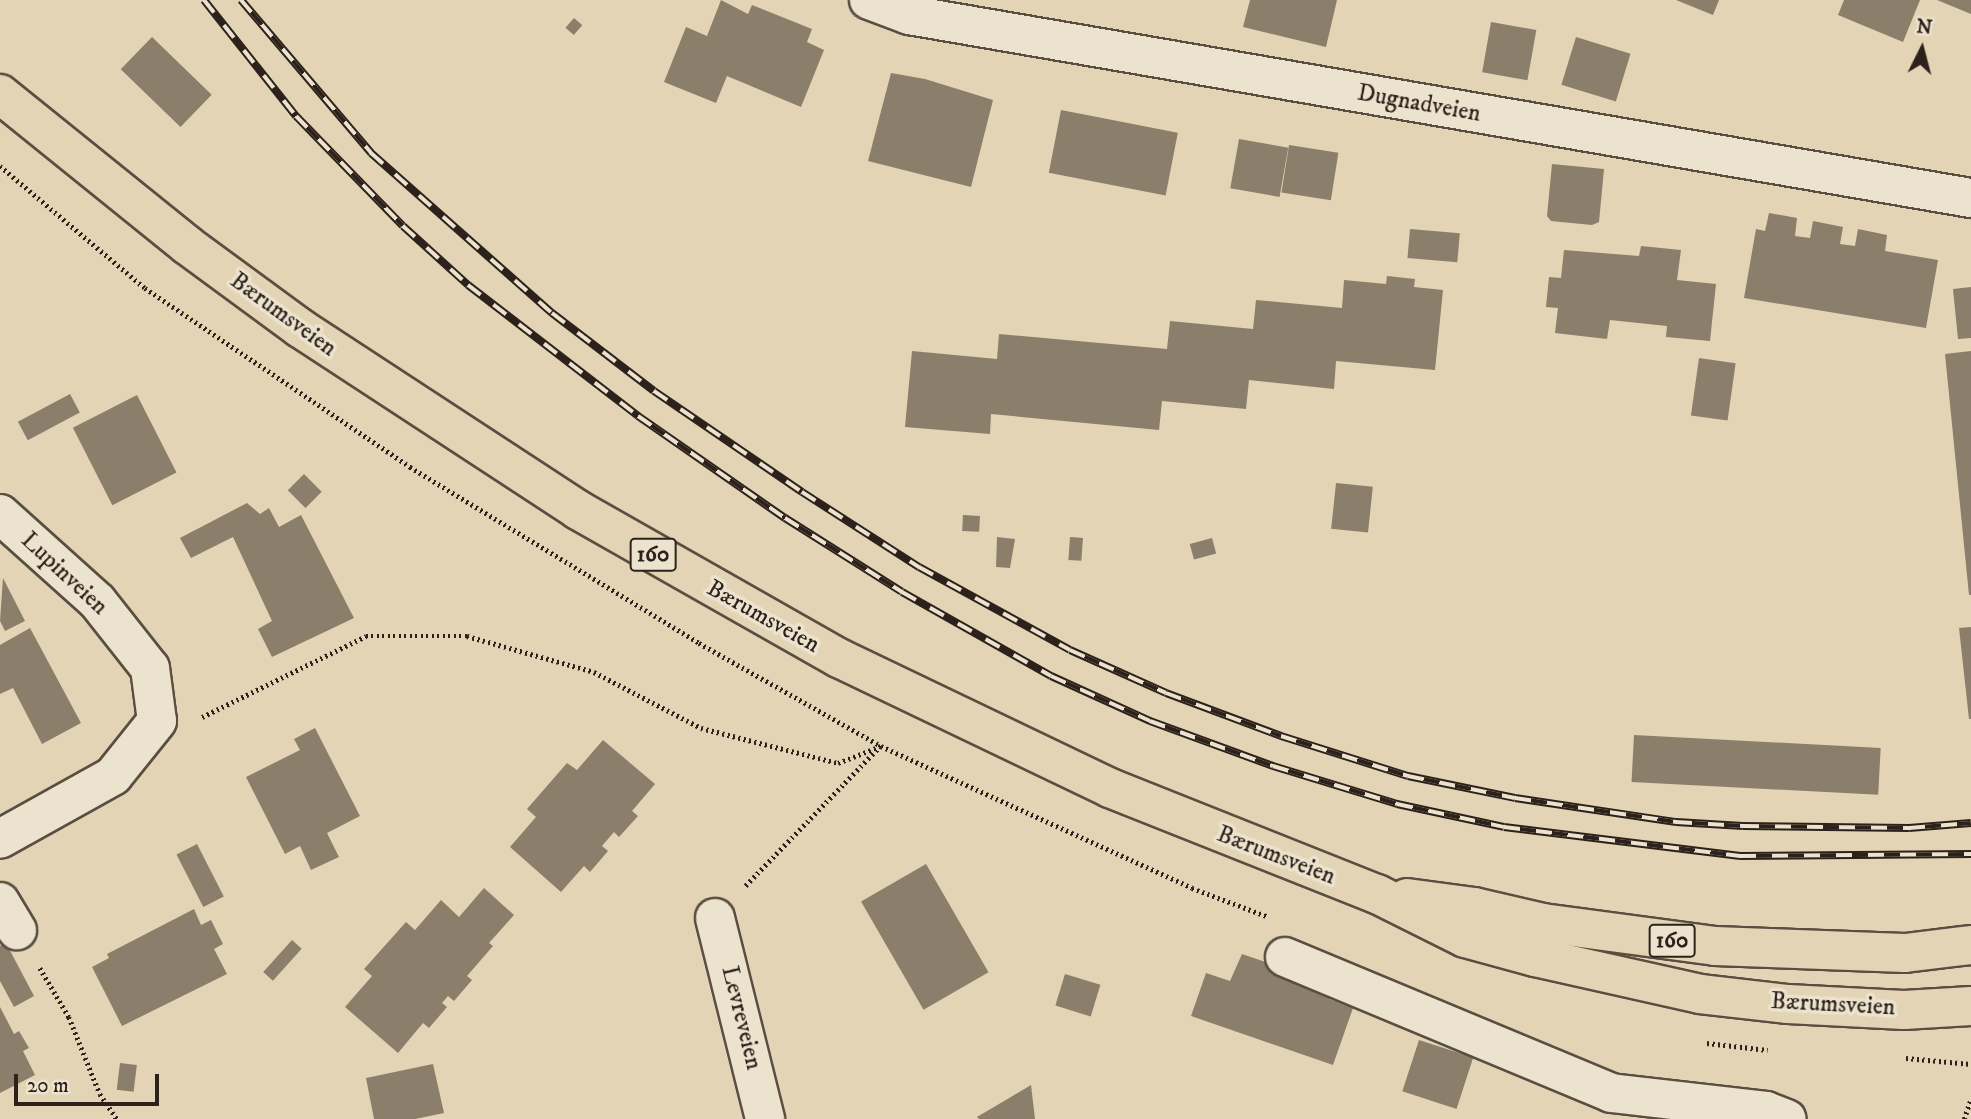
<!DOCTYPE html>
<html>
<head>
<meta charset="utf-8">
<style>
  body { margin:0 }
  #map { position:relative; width:1971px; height:1119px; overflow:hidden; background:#e2d4b4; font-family:"IM FELL DW Pica",serif }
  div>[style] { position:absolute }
  .building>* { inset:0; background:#8b7f6b; transform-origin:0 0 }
  .path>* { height:4.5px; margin-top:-2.25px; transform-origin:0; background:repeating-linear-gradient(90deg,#2d221b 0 2px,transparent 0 5.5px) }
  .roads { filter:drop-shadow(2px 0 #5a4e41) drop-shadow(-2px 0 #5a4e41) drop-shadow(0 2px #5a4e41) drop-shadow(0 -2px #5a4e41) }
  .minor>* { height:38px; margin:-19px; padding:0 19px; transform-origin:19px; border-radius:19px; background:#ece3ce }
  .major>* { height:38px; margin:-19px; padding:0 19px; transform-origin:19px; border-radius:19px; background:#e2d4b4 }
  .rail>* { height:8px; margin-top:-4px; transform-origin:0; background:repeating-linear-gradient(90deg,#ece3ce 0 16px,#2d221b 0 32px); box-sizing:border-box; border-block:2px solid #2d221b }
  span { translate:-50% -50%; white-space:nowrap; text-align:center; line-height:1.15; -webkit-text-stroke:7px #ece3ce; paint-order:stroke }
  .shield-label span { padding:2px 5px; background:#ece3ce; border:2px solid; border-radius:5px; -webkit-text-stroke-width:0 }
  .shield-label { font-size:23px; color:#2d221b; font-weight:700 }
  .street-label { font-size:24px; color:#2d221b }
  .north { position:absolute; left:1887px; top:14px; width:70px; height:70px; -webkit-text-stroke:5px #ece3ce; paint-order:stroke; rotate:6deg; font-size:19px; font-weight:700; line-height:28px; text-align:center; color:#2d221b }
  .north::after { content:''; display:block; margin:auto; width:24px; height:32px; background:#2d221b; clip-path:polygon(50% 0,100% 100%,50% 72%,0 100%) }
  .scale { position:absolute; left:14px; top:1074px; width:145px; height:32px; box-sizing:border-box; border:4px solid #2d221b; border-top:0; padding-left:9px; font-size:21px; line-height:24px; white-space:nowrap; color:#2d221b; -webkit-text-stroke:5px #ece3ce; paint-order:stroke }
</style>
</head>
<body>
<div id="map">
  <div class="building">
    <div style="clip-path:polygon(721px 0,748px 14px,752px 5px,812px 29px,807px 42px,824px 50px,801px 107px,727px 76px,716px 103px,664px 82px,686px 27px,707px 36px)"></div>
    <div style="clip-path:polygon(1250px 0,1337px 0,1326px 47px,1243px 27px)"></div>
    <div style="clip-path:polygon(1676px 0,1719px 0,1713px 15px)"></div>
    <div style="clip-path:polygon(1844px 0,1920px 0,1903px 42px,1838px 15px)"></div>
    <div style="clip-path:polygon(1937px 0,1971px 0,1971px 14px)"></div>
    <div style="left:574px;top:18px;width:11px;height:13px;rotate:41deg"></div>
    <div style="left:1491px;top:22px;width:46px;height:51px;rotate:10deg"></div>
    <div style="left:152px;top:37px;width:83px;height:45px;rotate:44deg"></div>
    <div style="left:1576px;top:37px;width:57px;height:50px;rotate:17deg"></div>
    <div style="clip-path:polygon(891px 73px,925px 79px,993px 100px,971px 187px,868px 161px)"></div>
    <div style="left:1061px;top:110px;width:119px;height:64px;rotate:11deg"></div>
    <div style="left:1239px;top:139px;width:50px;height:50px;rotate:10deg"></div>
    <div style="left:1289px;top:145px;width:50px;height:48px;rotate:9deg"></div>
    <div style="clip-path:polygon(1552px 164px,1604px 169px,1599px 222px,1592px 225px,1551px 221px,1547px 216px)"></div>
    <div style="clip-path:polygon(1769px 213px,1797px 218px,1795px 236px,1810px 238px,1813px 221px,1843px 227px,1840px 244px,1855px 246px,1858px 229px,1887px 235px,1885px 251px,1938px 260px,1926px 328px,1744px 298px,1756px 229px,1765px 231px)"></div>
    <div style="left:1410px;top:229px;width:50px;height:29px;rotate:5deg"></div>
    <div style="clip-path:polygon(1641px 246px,1681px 250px,1677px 280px,1716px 284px,1710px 341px,1666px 337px,1667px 326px,1610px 320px,1607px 339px,1555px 333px,1558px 308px,1546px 307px,1549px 277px,1561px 278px,1564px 250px,1639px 256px)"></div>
    <div style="clip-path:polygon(1387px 276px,1415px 279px,1414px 287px,1443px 290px,1435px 370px,1336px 361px,1334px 389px,1249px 380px,1246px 409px,1162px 401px,1159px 430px,991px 414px,990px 434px,905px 427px,912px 351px,997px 359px,999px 334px,1167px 349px,1170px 321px,1253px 329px,1256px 300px,1342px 308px,1344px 280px,1386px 284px)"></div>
    <div style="clip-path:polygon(1971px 287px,1971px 338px,1958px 339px,1953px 289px)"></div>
    <div style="clip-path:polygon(1971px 351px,1971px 595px,1969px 595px,1945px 354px)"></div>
    <div style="left:1699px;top:358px;width:37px;height:58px;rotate:8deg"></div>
    <div style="left:70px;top:394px;width:21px;height:59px;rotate:62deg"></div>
    <div style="left:137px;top:395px;width:87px;height:72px;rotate:63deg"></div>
    <div style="left:304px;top:474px;width:25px;height:23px;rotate:45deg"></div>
    <div style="left:1336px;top:483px;width:37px;height:46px;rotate:6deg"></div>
    <div style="clip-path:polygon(247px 503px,260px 514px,269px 508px,279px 527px,301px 515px,354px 618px,272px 657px,258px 629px,272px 621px,233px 537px,191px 558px,180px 538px)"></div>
    <div style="left:963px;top:515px;width:17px;height:16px;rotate:3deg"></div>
    <div style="clip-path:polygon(997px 537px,1015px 539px,1010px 568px,996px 567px)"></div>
    <div style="left:1070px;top:537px;width:13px;height:23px;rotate:4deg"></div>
    <div style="left:1212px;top:538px;width:16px;height:23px;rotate:75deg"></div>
    <div style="clip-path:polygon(3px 578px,25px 621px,5px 631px,0 621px)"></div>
    <div style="clip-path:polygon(1971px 627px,1971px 719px,1969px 719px,1959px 628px)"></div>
    <div style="clip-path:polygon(30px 628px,81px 723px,42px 744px,13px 688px,0 694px,0 645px)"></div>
    <div style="clip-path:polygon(315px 728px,360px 816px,327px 833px,339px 857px,311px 870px,300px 846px,285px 854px,246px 777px,300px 750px,294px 739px)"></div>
    <div style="left:1634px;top:735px;width:247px;height:47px;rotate:3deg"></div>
    <div style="clip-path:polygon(603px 740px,655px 784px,632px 811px,638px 816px,619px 837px,614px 832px,602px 846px,608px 851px,590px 872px,584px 866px,561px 892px,510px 847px,536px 817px,527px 809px,567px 763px,577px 770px)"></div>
    <div style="left:197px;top:844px;width:59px;height:23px;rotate:63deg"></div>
    <div style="left:926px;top:864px;width:125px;height:75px;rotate:60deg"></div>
    <div style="clip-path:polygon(484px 888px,514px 915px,489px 943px,493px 946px,467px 976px,472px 980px,454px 1001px,448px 996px,442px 1003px,447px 1007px,429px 1028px,423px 1023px,398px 1053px,345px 1007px,372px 976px,364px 969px,406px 922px,415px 930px,441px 900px,459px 917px)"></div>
    <div style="clip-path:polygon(194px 909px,201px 925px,211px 920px,223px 944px,214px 949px,227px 974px,122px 1026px,92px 967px,109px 958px,107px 954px)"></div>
    <div style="left:292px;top:940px;width:13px;height:43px;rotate:42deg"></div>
    <div style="clip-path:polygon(6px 943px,34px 996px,14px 1007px,0 981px,0 946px)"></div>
    <div style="clip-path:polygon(1242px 954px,1286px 969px,1331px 993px,1329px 999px,1353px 1008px,1333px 1065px,1191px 1016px,1206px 973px,1230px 981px)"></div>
    <div style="left:1065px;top:974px;width:37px;height:33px;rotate:17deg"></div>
    <div style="clip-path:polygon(0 1007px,14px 1034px,19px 1031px,29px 1048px,23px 1051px,35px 1075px,0 1093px)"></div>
    <div style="left:1419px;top:1040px;width:57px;height:54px;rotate:18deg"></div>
    <div style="left:120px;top:1063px;width:17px;height:27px;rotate:7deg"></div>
    <div style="clip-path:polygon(433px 1064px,444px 1113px,415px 1119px,374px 1119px,366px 1078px)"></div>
    <div style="clip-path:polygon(1031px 1085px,1035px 1119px,979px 1119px,977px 1117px)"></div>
  </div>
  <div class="path">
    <div style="left:0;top:166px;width:189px;rotate:40.1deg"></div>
    <div style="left:145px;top:288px;width:320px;rotate:34deg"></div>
    <div style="left:410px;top:467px;width:338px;rotate:31.3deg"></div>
    <div style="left:699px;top:643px;width:209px;rotate:29.5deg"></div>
    <div style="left:881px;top:746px;width:342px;rotate:24.5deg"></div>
    <div style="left:1192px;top:888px;width:82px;rotate:20.6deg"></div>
    <div style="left:202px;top:717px;width:183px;rotate:-26.3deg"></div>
    <div style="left:366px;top:636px;width:101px"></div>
    <div style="left:467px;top:636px;width:132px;rotate:15.8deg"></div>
    <div style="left:594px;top:672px;width:121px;rotate:27.6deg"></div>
    <div style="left:701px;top:728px;width:141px;rotate:14.3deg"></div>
    <div style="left:838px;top:763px;width:46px;rotate:-21.6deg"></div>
    <div style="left:881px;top:746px;width:197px;rotate:134deg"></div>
    <div style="left:40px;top:968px;width:57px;rotate:59.4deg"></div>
    <div style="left:69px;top:1017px;width:83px;rotate:68.1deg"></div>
    <div style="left:100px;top:1094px;width:30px;rotate:56deg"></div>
    <div style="left:1707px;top:1043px;width:61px;rotate:6.5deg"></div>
    <div style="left:1906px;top:1058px;width:65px;rotate:5.3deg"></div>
    <div style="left:1964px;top:1119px;width:21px;rotate:-71deg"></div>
  </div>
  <div class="roads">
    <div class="minor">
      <div style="left:869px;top:0;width:43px;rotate:20.6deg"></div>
      <div style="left:909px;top:15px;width:1078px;rotate:9.78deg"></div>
      <div style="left:0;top:514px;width:130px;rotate:41.9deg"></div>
      <div style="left:97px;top:601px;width:85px;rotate:51.7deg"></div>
      <div style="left:150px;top:668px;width:53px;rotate:82.5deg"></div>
      <div style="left:157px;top:721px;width:70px;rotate:128.7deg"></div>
      <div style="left:113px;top:776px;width:129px;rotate:150.9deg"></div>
      <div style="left:0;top:902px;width:33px;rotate:59deg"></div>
      <div style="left:715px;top:918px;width:207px;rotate:76deg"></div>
      <div style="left:1285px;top:957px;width:353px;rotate:22.6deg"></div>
      <div style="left:1611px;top:1093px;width:156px;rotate:6.6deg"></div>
      <div style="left:1766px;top:1111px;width:22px;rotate:21deg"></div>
    </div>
    <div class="major">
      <div style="left:0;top:94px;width:240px;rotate:38.9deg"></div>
      <div style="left:187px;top:245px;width:140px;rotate:36.3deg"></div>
      <div style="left:300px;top:328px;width:332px;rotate:33.2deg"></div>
      <div style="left:578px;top:510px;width:300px;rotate:29.6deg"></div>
      <div style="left:839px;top:658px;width:301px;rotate:25.6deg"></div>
      <div style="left:1110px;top:788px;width:287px;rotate:21.7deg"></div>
      <div style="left:1377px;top:894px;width:98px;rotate:26.6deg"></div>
      <div style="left:1465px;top:938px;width:73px;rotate:15.2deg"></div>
      <div style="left:1535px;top:957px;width:169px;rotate:12.6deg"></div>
      <div style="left:1700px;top:994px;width:89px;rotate:6.5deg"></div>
      <div style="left:1788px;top:1004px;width:116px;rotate:3deg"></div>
      <div style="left:1904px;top:1010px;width:67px;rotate:-3.4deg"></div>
      <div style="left:1407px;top:898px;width:68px;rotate:7.7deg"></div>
      <div style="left:1474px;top:907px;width:71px;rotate:13.1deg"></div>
      <div style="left:1543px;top:923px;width:174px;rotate:7.6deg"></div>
      <div style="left:1715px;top:946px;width:190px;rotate:2.1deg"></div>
      <div style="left:1905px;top:953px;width:66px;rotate:-6.9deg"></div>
    </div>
  </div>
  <div class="rail">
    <div style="left:204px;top:0;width:148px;rotate:51.6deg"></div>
    <div style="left:296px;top:116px;width:153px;rotate:45.8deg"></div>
    <div style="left:403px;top:226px;width:88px;rotate:42.2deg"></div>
    <div style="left:468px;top:285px;width:215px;rotate:37.6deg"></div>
    <div style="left:638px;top:416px;width:179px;rotate:34.8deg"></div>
    <div style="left:785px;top:518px;width:138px;rotate:32.3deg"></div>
    <div style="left:902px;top:592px;width:171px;rotate:29.4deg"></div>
    <div style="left:1051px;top:676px;width:109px;rotate:24.4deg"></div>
    <div style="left:1150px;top:721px;width:131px;rotate:20.1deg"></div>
    <div style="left:1273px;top:766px;width:130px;rotate:17deg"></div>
    <div style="left:1397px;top:804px;width:109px;rotate:12.1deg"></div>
    <div style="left:1504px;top:827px;width:238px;rotate:7deg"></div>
    <div style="left:1740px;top:856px;width:231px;rotate:-0.5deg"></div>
    <div style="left:241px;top:0;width:201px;rotate:49.6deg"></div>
    <div style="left:371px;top:153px;width:242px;rotate:41.5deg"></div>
    <div style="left:552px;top:313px;width:128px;rotate:37.4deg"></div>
    <div style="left:654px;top:391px;width:179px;rotate:34.3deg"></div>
    <div style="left:802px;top:492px;width:139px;rotate:32.7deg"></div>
    <div style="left:919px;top:567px;width:172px;rotate:28.8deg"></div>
    <div style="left:1070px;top:650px;width:105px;rotate:24.1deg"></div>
    <div style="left:1166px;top:693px;width:123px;rotate:20.5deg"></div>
    <div style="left:1281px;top:736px;width:133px;rotate:17.5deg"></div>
    <div style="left:1408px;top:776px;width:109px;rotate:11.6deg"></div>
    <div style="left:1515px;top:798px;width:163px;rotate:8.5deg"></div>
    <div style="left:1676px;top:822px;width:67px;rotate:3.4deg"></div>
    <div style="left:1743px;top:826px;width:166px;rotate:0.7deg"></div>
    <div style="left:1909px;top:828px;width:62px;rotate:-4.6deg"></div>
  </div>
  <div class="shield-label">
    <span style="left:653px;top:555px">160</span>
    <span style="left:1672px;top:941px">160</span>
  </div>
  <div class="street-label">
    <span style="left:1419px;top:104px;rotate:10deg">Dugnadveien</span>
    <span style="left:283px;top:315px;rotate:36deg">Bærumsveien</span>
    <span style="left:64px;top:574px;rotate:43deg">Lupinveien</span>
    <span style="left:763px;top:617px;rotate:29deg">Bærumsveien</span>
    <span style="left:1276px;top:856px;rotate:21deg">Bærumsveien</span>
    <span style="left:1833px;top:1005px;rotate:3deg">Bærumsveien</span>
    <span style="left:741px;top:1018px;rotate:76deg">Levreveien</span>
  </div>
  <div class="north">N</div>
  <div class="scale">20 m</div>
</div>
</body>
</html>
